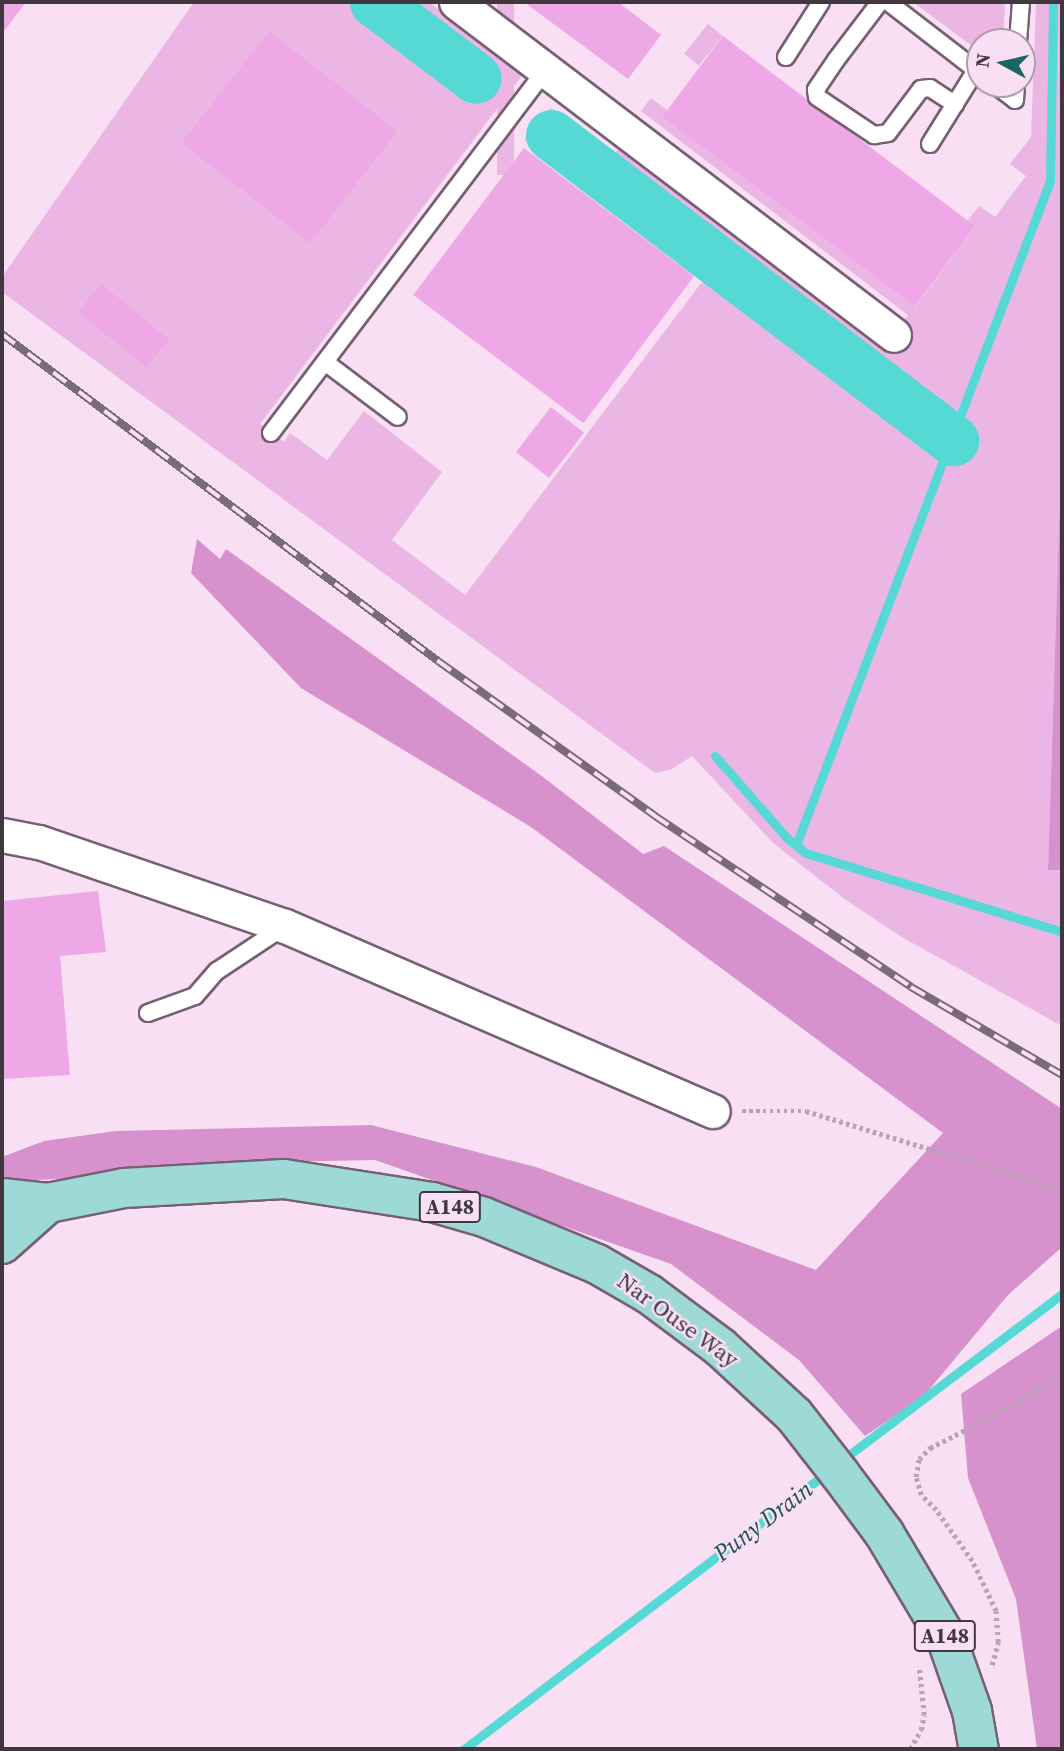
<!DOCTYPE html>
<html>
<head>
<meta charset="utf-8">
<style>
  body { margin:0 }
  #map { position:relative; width:1064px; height:1751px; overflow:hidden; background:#f8dff4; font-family:"Source Serif 4",serif }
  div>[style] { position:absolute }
  .green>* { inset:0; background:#ebb6e3; transform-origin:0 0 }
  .forest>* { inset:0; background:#d792ce }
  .stream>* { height:9px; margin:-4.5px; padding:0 4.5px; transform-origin:4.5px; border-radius:4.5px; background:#56d9d5 }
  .river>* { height:51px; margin:-25.5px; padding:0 25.5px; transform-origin:25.5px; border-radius:25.5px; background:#56d9d5 }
  .building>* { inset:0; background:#eea8e5; transform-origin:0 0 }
  .path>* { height:4.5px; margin-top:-2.25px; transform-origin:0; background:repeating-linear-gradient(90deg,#b8a4b4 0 3.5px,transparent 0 7px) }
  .roads { filter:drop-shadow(2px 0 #766072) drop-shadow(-2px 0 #766072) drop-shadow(0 2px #766072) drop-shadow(0 -2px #766072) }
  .lane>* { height:16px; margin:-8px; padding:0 8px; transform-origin:8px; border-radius:8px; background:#fff }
  .street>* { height:33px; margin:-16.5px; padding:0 16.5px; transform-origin:16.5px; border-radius:16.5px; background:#fff }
  .primary>* { height:38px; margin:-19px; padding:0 19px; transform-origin:19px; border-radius:19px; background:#9cd9d7 }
  .rail>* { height:8px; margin-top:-4px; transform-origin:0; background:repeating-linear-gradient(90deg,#f8dff4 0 16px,#796b77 0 32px); box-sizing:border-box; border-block:2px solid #796b77 }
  span { translate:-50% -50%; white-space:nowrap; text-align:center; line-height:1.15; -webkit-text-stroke:5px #f8dff4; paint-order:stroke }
  .shield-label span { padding:2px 5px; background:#f8dff4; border:2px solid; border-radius:5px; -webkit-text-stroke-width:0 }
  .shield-label { font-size:21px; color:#41373f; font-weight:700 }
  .street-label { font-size:23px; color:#41373f }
  .water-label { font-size:24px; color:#1a5250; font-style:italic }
  .frame { position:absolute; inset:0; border:4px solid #41373f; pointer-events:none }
  .north { position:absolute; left:966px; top:28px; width:70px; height:70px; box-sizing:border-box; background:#f8dff4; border:2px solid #af9cac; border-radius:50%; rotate:278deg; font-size:19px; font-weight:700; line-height:28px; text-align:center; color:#41373f }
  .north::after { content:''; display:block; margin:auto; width:24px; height:32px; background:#196664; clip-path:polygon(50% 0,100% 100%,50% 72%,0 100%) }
</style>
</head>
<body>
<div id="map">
  <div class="green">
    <div style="clip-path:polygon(194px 2px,429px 2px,524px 73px,260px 424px,284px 442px,290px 433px,327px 460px,364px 411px,442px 472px,392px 540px,465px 595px,705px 278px,524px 140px,551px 108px,612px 156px,621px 146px,894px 335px,908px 315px,641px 111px,651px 98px,667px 110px,663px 117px,915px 307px,975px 227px,968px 220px,979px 206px,995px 217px,1026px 176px,1010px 164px,1031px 137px,1036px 2px,1062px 2px,1062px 433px,1048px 870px,1062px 870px,1062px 1026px,900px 936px,846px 900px,773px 843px,692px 756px,672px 769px,655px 773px,2px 292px,2px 277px)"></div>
    <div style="left:497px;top:2px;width:17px;height:173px"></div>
    <div style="clip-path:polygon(913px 2px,1005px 2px,1003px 42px,980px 42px,980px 52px)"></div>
    <div style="left:708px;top:24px;width:19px;height:38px;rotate:39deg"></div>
  </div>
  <div class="forest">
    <div style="clip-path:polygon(1062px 433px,1062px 870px,1048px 870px)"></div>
    <div style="clip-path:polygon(197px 539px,220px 559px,226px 549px,543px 777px,643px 854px,664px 846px,1062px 1109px,1062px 1247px,1008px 1295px,923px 1397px,865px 1436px,799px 1360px,671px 1264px,375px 1160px,220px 1163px,58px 1179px,11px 1181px,2px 1178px,2px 1157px,44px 1141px,116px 1131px,371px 1125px,536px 1167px,816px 1270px,943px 1133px,531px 827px,301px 688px,191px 573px)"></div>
    <div style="clip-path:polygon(1062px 1326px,1062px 1749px,1037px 1749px,1016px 1599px,968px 1478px,961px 1394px)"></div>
  </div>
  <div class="stream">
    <div style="left:715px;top:756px;width:111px;rotate:48.7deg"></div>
    <div style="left:788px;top:839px;width:23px;rotate:38deg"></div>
    <div style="left:806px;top:853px;width:268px;rotate:17.1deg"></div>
    <div style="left:796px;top:845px;width:711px;rotate:-69.07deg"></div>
    <div style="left:1050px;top:181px;width:179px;rotate:-89deg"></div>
    <div style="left:841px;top:1461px;width:277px;rotate:-37.1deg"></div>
    <div style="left:464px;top:1749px;width:457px;rotate:-37.3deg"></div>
  </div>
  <div class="river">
    <div style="left:375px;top:2px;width:126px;rotate:37deg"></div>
    <div style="left:551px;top:135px;width:505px;rotate:37.19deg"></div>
  </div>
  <div class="building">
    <div style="clip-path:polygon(2px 2px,26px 2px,2px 34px)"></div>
    <div style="clip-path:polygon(524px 2px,618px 2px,661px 35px,628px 79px)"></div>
    <div style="left:269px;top:31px;width:163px;height:142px;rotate:38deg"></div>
    <div style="left:723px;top:36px;width:316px;height:101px;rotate:37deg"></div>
    <div style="left:524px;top:148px;width:213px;height:184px;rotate:37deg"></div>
    <div style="left:101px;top:284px;width:88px;height:36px;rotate:39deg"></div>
    <div style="left:551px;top:407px;width:42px;height:57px;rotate:38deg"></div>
    <div style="clip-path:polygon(98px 891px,106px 952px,60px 956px,70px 1075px,2px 1079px,2px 901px)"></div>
  </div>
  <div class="path">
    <div style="left:742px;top:1111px;width:64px"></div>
    <div style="left:806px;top:1111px;width:268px;rotate:17.1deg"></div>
    <div style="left:992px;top:1665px;width:24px;rotate:-75deg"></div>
    <div style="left:998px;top:1642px;width:31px;rotate:-94deg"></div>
    <div style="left:996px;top:1611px;width:55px;rotate:-115.6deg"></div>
    <div style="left:972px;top:1561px;width:62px;rotate:-125.2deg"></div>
    <div style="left:936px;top:1510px;width:21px;rotate:-135deg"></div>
    <div style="left:921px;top:1495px;width:19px;rotate:-106deg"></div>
    <div style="left:916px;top:1477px;width:18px;rotate:-81deg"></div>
    <div style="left:919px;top:1459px;width:16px;rotate:-45deg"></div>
    <div style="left:930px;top:1448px;width:101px;rotate:-27.1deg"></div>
    <div style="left:1020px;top:1402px;width:52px;rotate:-36.4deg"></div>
    <div style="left:910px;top:1749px;width:22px;rotate:-60deg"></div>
    <div style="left:921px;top:1730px;width:15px;rotate:-79deg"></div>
    <div style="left:924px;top:1715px;width:49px;rotate:-95.8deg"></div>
  </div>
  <div class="roads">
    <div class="lane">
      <div style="left:880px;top:2px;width:73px;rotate:127.2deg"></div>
      <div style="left:836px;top:60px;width:36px;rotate:124deg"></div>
      <div style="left:816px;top:90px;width:7px;rotate:82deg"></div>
      <div style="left:817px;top:97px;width:69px;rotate:33.7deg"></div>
      <div style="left:874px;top:135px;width:14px;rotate:-8deg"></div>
      <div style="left:888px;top:133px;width:55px;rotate:-53.1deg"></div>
      <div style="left:921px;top:89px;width:9px;rotate:-6deg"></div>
      <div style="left:930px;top:88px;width:30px;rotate:33deg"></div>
      <div style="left:888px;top:2px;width:116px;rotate:37.7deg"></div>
      <div style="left:1018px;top:42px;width:40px;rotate:-85.7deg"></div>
      <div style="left:786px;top:57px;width:65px;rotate:-57.5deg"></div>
      <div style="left:994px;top:84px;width:26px;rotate:37deg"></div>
      <div style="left:1015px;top:100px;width:16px;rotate:-86deg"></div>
      <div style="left:930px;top:144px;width:87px;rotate:-58.1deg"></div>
      <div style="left:325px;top:362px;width:91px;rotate:37deg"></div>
      <div style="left:271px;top:433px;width:456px;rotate:-52.9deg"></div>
      <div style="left:148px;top:1013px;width:50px;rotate:-19.9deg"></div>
      <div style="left:195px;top:996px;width:33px;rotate:-49deg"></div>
      <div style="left:217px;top:971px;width:82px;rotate:-33.5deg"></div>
    </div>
    <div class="street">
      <div style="left:456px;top:2px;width:550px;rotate:37.24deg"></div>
      <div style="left:2px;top:835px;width:38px;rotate:11deg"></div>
      <div style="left:39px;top:842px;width:260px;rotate:18.9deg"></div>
      <div style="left:285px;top:926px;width:466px;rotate:23.4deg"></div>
    </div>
    <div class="primary">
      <div style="left:2px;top:1198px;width:46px;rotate:6.2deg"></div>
      <div style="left:48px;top:1203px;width:77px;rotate:-11.2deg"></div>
      <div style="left:124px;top:1188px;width:160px;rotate:-3.2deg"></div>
      <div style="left:284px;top:1179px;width:150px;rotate:8.8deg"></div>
      <div style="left:432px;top:1202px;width:54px;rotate:16.1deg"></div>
      <div style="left:484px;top:1217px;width:122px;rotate:22.6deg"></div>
      <div style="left:597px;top:1264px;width:60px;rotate:30deg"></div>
      <div style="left:649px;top:1294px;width:89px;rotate:36.7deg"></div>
      <div style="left:720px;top:1347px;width:100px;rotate:42.6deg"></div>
      <div style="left:794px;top:1415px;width:75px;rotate:52.1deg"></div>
      <div style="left:840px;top:1474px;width:74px;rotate:53.3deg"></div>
      <div style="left:884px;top:1533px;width:121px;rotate:59.2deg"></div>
      <div style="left:946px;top:1637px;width:78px;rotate:70.6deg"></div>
      <div style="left:972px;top:1711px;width:39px;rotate:80deg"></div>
      <div style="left:2px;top:1244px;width:62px;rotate:-41.7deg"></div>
    </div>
  </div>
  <div class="rail">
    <div style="left:2px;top:334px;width:545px;rotate:36.87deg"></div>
    <div style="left:438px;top:661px;width:267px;rotate:35.5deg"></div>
    <div style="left:655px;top:816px;width:308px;rotate:33.7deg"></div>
    <div style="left:911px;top:987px;width:175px;rotate:30.2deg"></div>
  </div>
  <div class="shield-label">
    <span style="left:450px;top:1207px">A148</span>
    <span style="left:945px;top:1636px">A148</span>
  </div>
  <div class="street-label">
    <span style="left:678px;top:1320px;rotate:36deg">Nar Ouse Way</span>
  </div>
  <div class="water-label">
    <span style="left:763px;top:1521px;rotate:-37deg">Puny Drain</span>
  </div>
  <div class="frame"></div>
  <div class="north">N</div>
</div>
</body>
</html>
